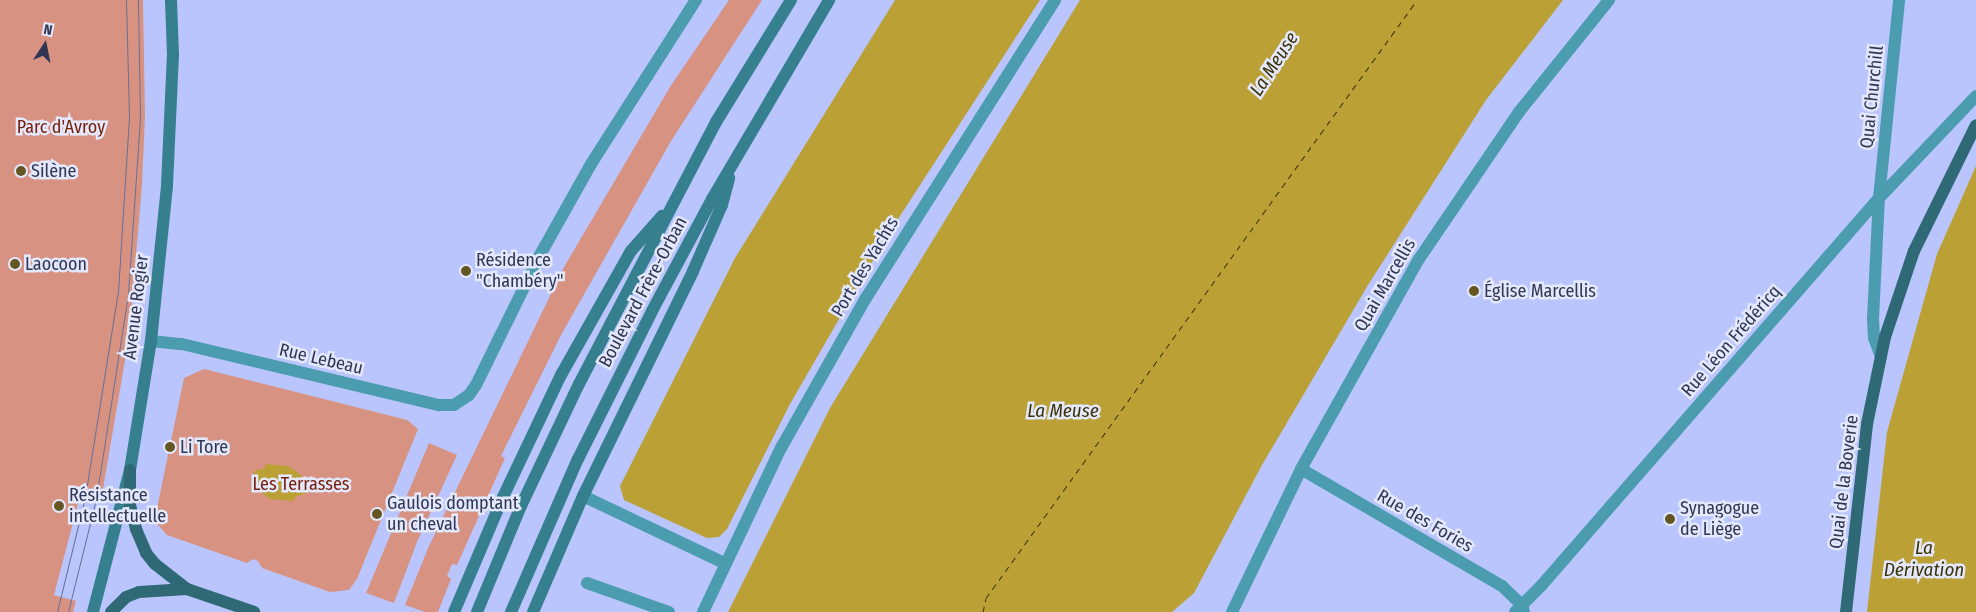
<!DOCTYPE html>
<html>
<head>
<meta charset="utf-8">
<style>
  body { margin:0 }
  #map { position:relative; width:1976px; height:612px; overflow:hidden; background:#b9c5fc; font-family:"Fira Sans Condensed",sans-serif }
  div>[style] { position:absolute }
  .green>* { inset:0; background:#d79281 }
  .water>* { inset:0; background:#baa035 }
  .ferry>* { height:1px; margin-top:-0.5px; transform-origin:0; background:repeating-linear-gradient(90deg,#3d3204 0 6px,transparent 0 11px) }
  .service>* { height:12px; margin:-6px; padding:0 6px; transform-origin:6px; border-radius:6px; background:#4b9caf }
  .minor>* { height:12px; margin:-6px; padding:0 6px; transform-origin:6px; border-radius:6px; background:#4b9caf }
  .secondary>* { height:12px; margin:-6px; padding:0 6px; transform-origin:6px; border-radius:6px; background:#367f8f }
  .primary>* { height:12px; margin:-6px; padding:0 6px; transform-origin:6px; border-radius:6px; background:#2f6976 }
  .tram>* { height:1px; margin:-0.5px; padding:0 0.5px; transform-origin:0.5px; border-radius:0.5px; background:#687097 }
  .dots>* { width:14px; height:14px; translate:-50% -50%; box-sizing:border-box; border:2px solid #e3e8fd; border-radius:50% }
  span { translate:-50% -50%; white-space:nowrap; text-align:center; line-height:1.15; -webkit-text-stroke:5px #e3e8fd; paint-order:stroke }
  .street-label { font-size:18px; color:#313652 }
  .park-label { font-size:18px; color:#782109 }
  .poi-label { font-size:18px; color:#313652 }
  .left { translate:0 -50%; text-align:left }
  .water-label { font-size:19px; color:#3d3204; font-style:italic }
  .north { position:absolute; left:20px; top:20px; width:50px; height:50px; -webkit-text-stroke:4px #e3e8fd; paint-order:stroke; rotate:11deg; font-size:14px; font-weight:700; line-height:20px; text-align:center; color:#313652 }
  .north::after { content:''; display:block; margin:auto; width:18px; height:22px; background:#313652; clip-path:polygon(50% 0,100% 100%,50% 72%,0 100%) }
</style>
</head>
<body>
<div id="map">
  <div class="green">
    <div style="clip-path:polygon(0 0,143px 0,145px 116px,142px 185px,129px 337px,101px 500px,80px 496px,54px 595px,76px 601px,73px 612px,0 612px)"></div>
    <div style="clip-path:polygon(729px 0,762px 0,671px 141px,561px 335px,501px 456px,505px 458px,457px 565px,452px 564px,447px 576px,451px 579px,438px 612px,425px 612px,405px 605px,429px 546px,564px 267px,670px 87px)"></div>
    <div style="clip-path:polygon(204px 369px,407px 420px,418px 429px,357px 579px,349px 590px,330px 592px,262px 568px,258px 561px,253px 559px,247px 563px,167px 535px,157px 524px,156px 513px,184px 378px)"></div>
    <div style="clip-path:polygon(429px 443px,457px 455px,417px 542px,394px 603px,366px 593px)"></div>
  </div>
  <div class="water">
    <div style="clip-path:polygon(895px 0,1040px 0,887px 236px,790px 404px,727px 529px,719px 537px,707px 538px,624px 500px,620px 486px,735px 258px)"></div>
    <div style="clip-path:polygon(1080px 0,1563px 0,1486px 100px,1368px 285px,1262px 465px,1194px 593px,1172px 612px,728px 612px,830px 408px)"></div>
    <div style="clip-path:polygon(1976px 166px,1976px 612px,1867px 612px,1887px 432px,1937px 254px)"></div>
    <div style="clip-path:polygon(266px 464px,288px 466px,301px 475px,306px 493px,295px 497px,294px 501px,270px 499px,258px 490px,259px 486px,253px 479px,255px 470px,264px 469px)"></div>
  </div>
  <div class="ferry">
    <div style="left:983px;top:612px;width:14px;rotate:-78deg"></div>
    <div style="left:986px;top:598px;width:737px;rotate:-54.22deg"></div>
  </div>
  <div class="service">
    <div style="left:583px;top:496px;width:158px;rotate:25.4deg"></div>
    <div style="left:587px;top:583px;width:87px;rotate:19.5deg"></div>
    <div style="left:703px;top:612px;width:182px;rotate:-64.6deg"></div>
    <div style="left:781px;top:448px;width:172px;rotate:-60.5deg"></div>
    <div style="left:866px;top:298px;width:353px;rotate:-57.6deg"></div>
  </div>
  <div class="minor">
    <div style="left:151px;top:341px;width:31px;rotate:6deg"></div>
    <div style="left:182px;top:344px;width:264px;rotate:13.4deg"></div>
    <div style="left:439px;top:405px;width:15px"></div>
    <div style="left:454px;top:405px;width:18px;rotate:-34deg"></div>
    <div style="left:469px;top:395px;width:12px;rotate:-55deg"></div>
    <div style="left:476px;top:385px;width:145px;rotate:-63.8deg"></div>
    <div style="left:540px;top:255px;width:104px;rotate:-60.7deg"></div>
    <div style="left:591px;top:164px;width:195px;rotate:-57.4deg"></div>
    <div style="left:1881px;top:357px;width:20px;rotate:-110deg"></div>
    <div style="left:1874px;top:338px;width:19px;rotate:-93deg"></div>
    <div style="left:1873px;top:319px;width:121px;rotate:-87.2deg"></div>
    <div style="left:1879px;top:198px;width:199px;rotate:-84.2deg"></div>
    <div style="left:1301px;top:469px;width:233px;rotate:30.2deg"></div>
    <div style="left:1502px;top:586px;width:28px;rotate:44deg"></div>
    <div style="left:1522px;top:605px;width:7px;rotate:74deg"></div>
    <div style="left:1232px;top:612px;width:159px;rotate:-64.2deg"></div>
    <div style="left:1301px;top:469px;width:241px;rotate:-60.7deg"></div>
    <div style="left:1419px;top:259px;width:178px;rotate:-55.8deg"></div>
    <div style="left:1519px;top:112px;width:144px;rotate:-51.2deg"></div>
    <div style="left:1515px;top:612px;width:37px;rotate:-45deg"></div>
    <div style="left:1541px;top:586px;width:515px;rotate:-48.94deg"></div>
    <div style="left:1879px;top:198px;width:141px;rotate:-46.4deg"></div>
  </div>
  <div class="secondary">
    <div style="left:93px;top:612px;width:147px;rotate:-75.4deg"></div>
    <div style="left:130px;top:470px;width:131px;rotate:-80.8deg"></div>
    <div style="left:151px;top:341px;width:156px;rotate:-84.1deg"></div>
    <div style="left:167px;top:186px;width:131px;rotate:-87.4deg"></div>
    <div style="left:173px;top:55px;width:55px;rotate:-92.1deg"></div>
    <div style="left:454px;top:612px;width:125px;rotate:-66.9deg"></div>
    <div style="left:503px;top:497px;width:135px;rotate:-64.6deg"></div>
    <div style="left:561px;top:375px;width:142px;rotate:-60.6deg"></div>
    <div style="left:631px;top:251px;width:47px;rotate:-48.5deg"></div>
    <div style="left:477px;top:612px;width:115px;rotate:-67.5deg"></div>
    <div style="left:521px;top:506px;width:135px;rotate:-64.6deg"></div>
    <div style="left:579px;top:384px;width:296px;rotate:-62.4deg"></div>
    <div style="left:716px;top:122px;width:143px;rotate:-58.4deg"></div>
    <div style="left:511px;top:612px;width:167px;rotate:-66.4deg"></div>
    <div style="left:578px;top:459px;width:165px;rotate:-63.4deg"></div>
    <div style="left:652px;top:311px;width:127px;rotate:-61.8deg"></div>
    <div style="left:712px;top:199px;width:231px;rotate:-59.5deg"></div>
    <div style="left:533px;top:612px;width:126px;rotate:-66.7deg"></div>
    <div style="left:583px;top:496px;width:250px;rotate:-63.9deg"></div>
    <div style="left:693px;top:271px;width:72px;rotate:-66.3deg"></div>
    <div style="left:722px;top:205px;width:28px;rotate:-75deg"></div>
  </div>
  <div class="primary">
    <div style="left:130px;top:470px;width:35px;rotate:90deg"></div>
    <div style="left:130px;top:505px;width:25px;rotate:76deg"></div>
    <div style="left:136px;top:529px;width:26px;rotate:67deg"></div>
    <div style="left:146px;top:553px;width:14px;rotate:51deg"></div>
    <div style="left:155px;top:564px;width:41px;rotate:38deg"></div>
    <div style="left:187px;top:589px;width:71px;rotate:18.9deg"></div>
    <div style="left:111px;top:612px;width:21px;rotate:-45deg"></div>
    <div style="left:126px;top:597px;width:14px;rotate:-21deg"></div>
    <div style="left:139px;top:592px;width:48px;rotate:-3.6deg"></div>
    <div style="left:1846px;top:612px;width:189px;rotate:-83.6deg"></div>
    <div style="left:1867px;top:424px;width:89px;rotate:-78.3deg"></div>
    <div style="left:1885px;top:337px;width:91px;rotate:-71.4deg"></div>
    <div style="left:1914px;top:251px;width:140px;rotate:-63.8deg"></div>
  </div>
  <div class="tram">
    <div style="left:57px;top:612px;width:118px;rotate:-76.3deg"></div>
    <div style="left:85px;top:497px;width:208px;rotate:-80.9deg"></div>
    <div style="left:118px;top:292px;width:176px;rotate:-86.4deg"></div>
    <div style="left:129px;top:116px;width:116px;rotate:-91.5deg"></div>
    <div style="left:68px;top:612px;width:116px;rotate:-76.1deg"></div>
    <div style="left:96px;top:499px;width:207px;rotate:-81.1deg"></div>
    <div style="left:128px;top:294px;width:178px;rotate:-86.1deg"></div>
    <div style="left:140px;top:116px;width:116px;rotate:-91deg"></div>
  </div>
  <div class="dots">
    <div style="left:21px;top:171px;background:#635623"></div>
    <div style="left:15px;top:264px;background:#635623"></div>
    <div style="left:466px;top:271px;background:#635623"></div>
    <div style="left:1474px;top:291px;background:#635623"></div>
    <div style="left:170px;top:447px;background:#635623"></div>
    <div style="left:59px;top:506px;background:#635623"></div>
    <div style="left:377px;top:514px;background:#635623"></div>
    <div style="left:1670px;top:519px;background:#635623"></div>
  </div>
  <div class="street-label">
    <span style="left:1872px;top:97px;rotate:-84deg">Quai Churchill</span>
    <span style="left:865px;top:267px;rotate:-59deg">Port des Yachts</span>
    <span style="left:1385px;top:285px;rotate:-60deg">Quai Marcellis</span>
    <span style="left:643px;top:292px;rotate:-62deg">Boulevard Frère-Orban</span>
    <span style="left:136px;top:307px;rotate:-83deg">Avenue Rogier</span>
    <span style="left:1731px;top:341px;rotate:-49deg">Rue Léon Frédéricq</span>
    <span style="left:321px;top:359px;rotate:13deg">Rue Lebeau</span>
    <span style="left:1844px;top:482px;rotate:-83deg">Quai de la Boverie</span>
    <span style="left:1425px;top:521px;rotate:30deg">Rue des Fories</span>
  </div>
  <div class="park-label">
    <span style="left:61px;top:127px">Parc d'Avroy</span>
    <span style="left:301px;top:484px">Les Terrasses</span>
  </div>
  <div class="poi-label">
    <span class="left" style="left:31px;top:171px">Silène</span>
    <span class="left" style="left:476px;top:271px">Résidence<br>"Chambéry"</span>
    <span class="left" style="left:25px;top:264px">Laocoon</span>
    <span class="left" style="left:1484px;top:291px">Église Marcellis</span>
    <span class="left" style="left:180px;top:447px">Li Tore</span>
    <span class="left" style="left:69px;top:506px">Résistance<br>intellectuelle</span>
    <span class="left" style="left:387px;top:514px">Gaulois domptant<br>un cheval</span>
    <span class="left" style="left:1680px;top:519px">Synagogue<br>de Liège</span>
  </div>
  <div class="water-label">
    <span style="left:1274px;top:64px;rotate:-57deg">La Meuse</span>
    <span style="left:1063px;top:411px">La Meuse</span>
    <span style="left:1924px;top:559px">La<br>Dérivation</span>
  </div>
  <div class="north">N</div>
</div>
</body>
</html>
